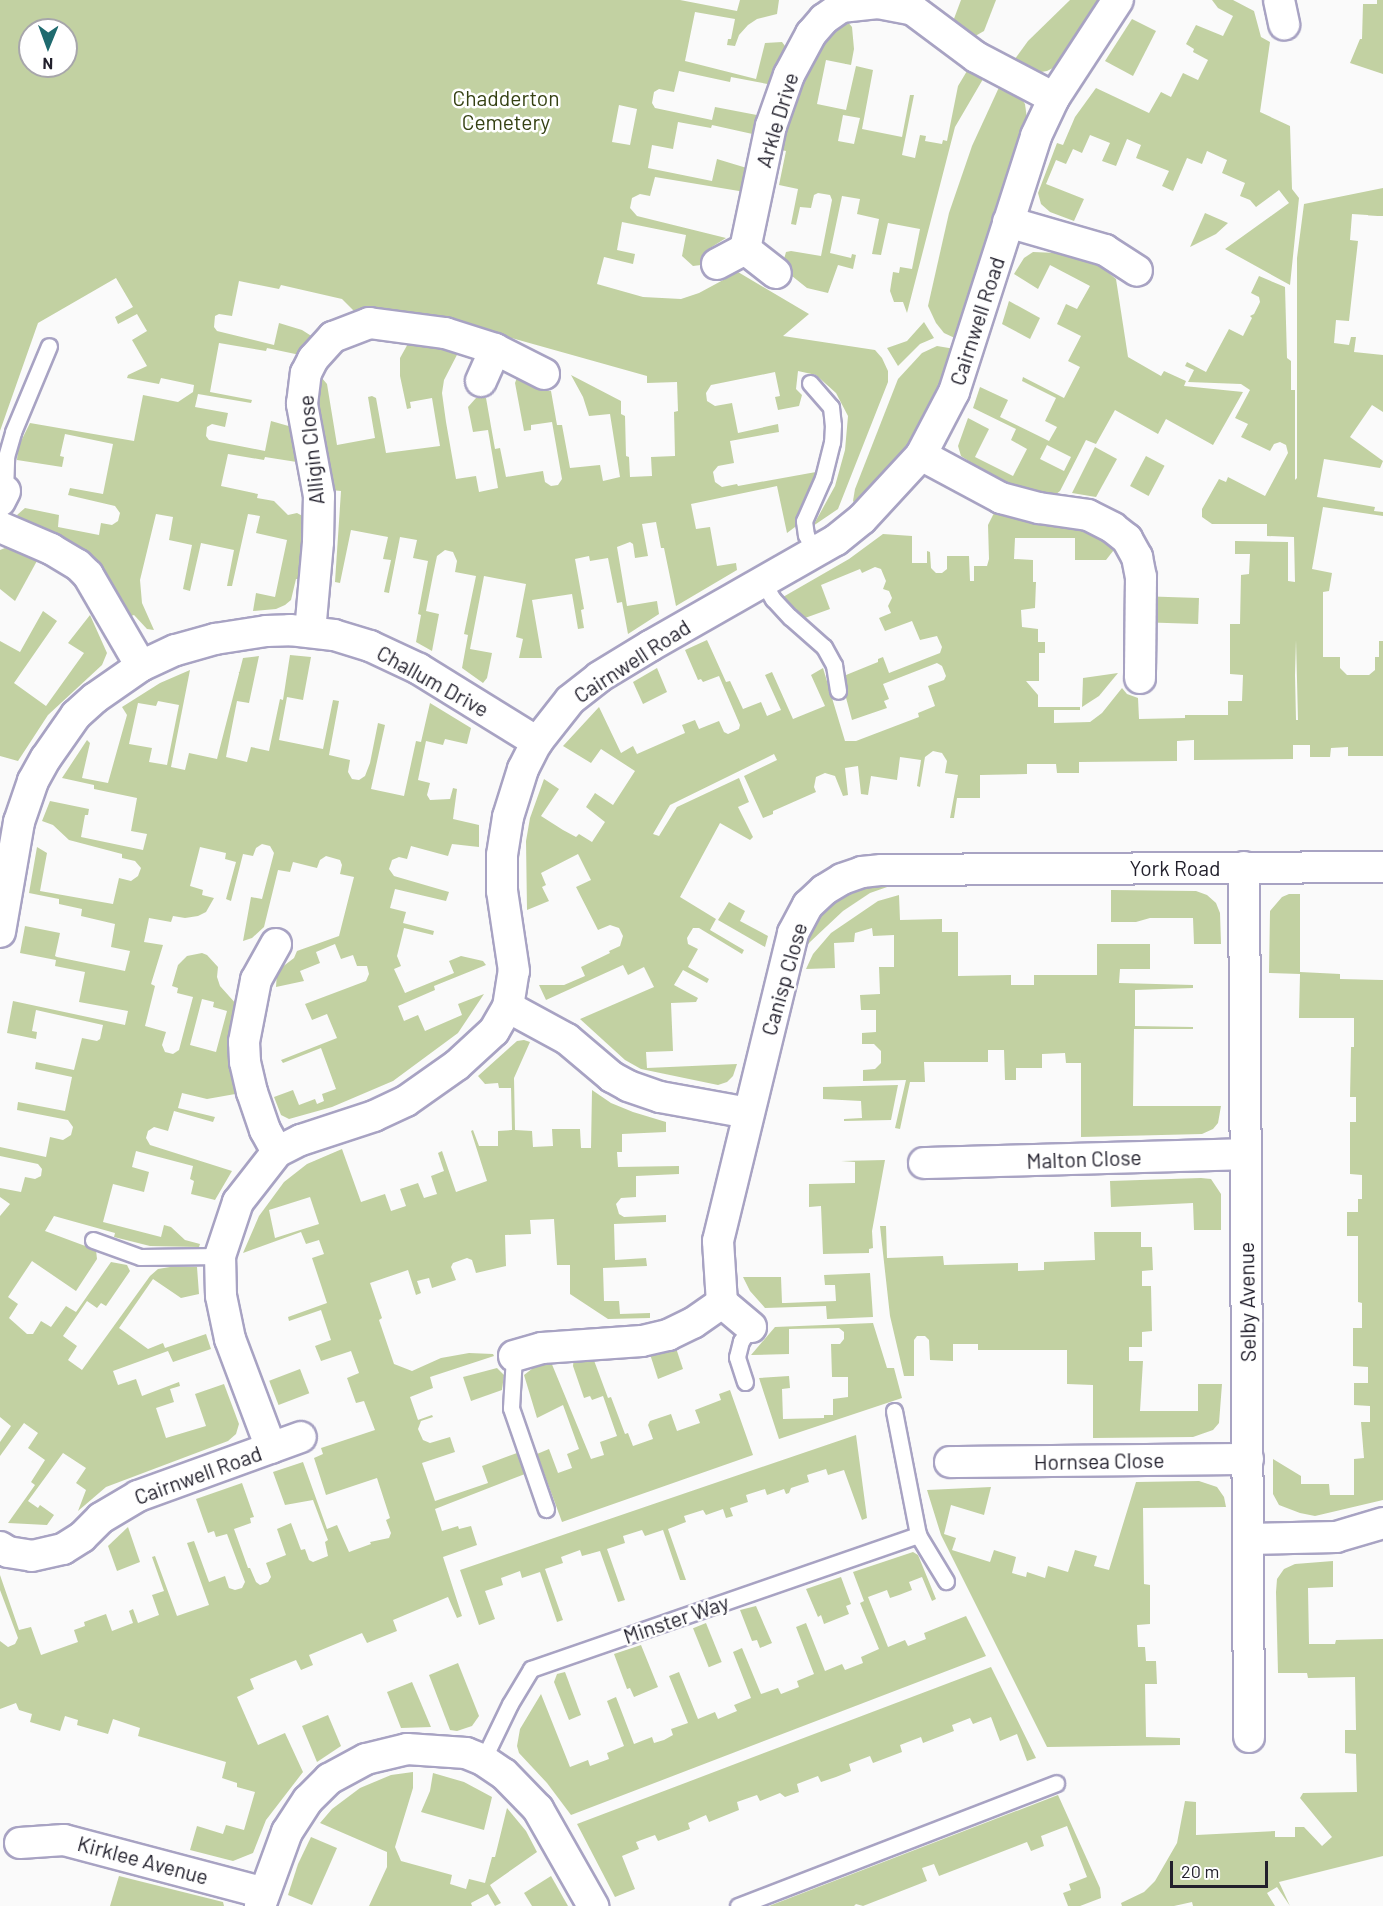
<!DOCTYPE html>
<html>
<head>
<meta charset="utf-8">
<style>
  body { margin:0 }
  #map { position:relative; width:1383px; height:1906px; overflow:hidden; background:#fafafa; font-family:Barlow,sans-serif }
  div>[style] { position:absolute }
  .green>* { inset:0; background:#c2d1a2; transform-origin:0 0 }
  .roads { filter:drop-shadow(2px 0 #a8a3c3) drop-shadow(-2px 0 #a8a3c3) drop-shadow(0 2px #a8a3c3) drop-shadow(0 -2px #a8a3c3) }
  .service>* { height:15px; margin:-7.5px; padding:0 7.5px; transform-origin:7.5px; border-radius:7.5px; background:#fff }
  .minor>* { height:30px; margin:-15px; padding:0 15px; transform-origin:15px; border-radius:15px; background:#fff }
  span { translate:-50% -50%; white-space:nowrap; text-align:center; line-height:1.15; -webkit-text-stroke:5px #fff; paint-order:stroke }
  .park-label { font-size:21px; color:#354113 }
  .street-label { font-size:21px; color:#22202c }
  .north { position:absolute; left:18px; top:18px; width:60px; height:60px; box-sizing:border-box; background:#fff; border:2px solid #a7a6ab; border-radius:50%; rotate:181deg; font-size:16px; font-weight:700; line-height:24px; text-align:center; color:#22202c }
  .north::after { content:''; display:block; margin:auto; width:21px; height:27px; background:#1f6b6f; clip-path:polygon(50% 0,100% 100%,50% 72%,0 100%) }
  .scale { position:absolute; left:1170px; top:1861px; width:98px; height:27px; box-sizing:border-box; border:3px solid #22202c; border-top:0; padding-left:8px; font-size:18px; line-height:21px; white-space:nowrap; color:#22202c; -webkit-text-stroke:4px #fff; paint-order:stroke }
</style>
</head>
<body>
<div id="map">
  <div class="green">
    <div style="clip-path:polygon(evenodd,0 0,680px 0,737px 11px,740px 0,779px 0,777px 14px,757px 19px,748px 25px,739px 35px,735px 46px,727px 45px,728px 39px,731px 39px,735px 19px,695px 12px,685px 61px,756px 79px,765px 43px,782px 42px,788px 50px,773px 85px,731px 77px,730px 82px,679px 71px,674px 92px,659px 89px,654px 92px,652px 103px,655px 108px,712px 120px,715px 107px,762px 116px,757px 135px,712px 125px,711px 128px,678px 122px,673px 149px,652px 145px,648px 168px,712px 181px,717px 159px,750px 169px,745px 192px,655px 177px,650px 196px,640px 194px,632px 198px,630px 208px,637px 216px,726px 238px,707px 250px,701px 257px,701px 265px,693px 266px,682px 256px,686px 235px,622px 222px,617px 250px,635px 254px,633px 264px,604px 257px,597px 284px,643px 297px,681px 299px,699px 293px,738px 272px,809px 314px,783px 336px,875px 350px,882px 358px,888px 371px,888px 382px,838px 509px,813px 526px,835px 486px,845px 450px,848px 416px,836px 393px,816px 375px,798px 371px,796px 389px,802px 395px,799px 406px,778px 410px,775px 397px,780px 396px,775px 372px,711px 385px,706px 393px,707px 401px,715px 406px,732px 403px,738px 433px,778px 424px,779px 432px,730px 441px,734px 463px,718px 466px,713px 472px,715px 482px,722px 487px,737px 484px,738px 486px,816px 472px,795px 527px,787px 533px,777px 486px,691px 504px,696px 529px,710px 527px,717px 566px,736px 563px,737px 570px,676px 606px,664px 548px,661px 548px,656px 522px,642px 524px,648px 556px,635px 558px,633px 544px,630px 542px,617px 547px,627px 606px,657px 601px,659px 614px,628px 634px,622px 602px,617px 603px,608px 558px,590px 561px,589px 556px,575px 559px,584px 609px,581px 610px,584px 628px,578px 629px,572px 594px,532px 600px,542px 658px,519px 658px,523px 639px,516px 637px,526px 584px,484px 576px,470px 649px,492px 653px,487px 678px,483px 683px,462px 668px,468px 635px,464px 634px,476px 576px,455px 572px,457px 561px,453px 552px,445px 550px,437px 556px,433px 575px,426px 611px,439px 614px,432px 651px,416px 642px,421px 615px,418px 614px,428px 561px,413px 558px,417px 540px,400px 537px,389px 593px,384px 592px,391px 560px,383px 559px,388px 537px,351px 530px,340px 583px,335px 582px,341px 491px,331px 490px,316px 398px,321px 377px,327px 384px,337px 445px,375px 438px,368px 397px,372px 396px,376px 398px,386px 453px,440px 446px,432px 398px,410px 402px,411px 408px,407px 409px,400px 376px,400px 358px,410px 340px,460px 349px,444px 380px,442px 393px,446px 422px,456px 479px,476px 476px,479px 492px,498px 488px,488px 430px,473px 432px,468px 407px,476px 398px,486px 398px,495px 449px,500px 448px,506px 477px,543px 471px,545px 482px,551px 486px,558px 485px,562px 479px,552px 422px,531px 425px,531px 430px,524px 431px,515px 383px,518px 375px,542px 391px,551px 391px,557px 425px,562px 425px,570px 468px,600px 465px,603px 481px,620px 477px,610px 414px,589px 416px,583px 397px,571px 375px,621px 401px,621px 414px,625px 416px,626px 456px,629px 457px,630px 477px,652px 476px,651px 457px,675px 456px,674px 412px,678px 411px,677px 382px,647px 383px,647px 376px,494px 333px,359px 316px,342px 299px,281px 285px,279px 289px,239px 281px,232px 316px,219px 314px,215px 316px,214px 327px,217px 331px,274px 345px,279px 323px,302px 330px,313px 337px,300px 355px,267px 348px,266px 351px,219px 343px,210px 392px,252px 400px,251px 403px,198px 394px,195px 407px,228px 413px,225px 427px,212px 424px,207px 427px,206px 436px,209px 440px,265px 451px,271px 421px,292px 427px,303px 463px,265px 457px,264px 460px,228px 454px,221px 486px,258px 494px,257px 498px,274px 501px,288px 515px,297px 513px,308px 519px,303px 579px,296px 579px,291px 600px,285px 605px,276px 609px,253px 611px,256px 593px,275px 597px,287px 540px,256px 533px,260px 516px,248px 514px,232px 586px,227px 586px,234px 550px,201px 543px,190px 591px,183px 589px,192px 545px,169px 540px,173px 517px,156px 514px,140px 580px,142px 603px,154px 630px,147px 629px,134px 615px,128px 617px,22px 523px,17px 515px,25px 508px,59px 515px,58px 527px,99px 535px,101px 523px,112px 525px,118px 521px,120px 513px,115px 506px,68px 495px,70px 488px,103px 494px,113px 444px,65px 434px,60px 456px,64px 457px,62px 467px,17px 460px,18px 447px,30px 423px,134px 441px,143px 395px,178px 402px,193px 392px,194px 385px,161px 378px,159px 384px,127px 378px,128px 375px,147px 366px,132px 340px,147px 331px,137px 314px,118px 324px,115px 317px,133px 307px,116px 278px,38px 323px,0 431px,0 0,30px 30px,66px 30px,66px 66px,30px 66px,30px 30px,0 0,619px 105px,637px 109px,630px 145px,612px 142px,619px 105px)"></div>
    <div style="clip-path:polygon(961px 0,996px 0,984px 31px,970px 39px,952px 24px)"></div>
    <div style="clip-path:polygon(1070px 0,1102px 0,1057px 66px,1047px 71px,1035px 73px,1012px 63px,1028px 41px)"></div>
    <div style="clip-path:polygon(1212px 0,1233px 0,1254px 11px,1261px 37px,1270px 42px,1260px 112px,1290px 126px,1292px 189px,1299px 198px,1290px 285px,1225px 249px,1289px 203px,1279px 190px,1256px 207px,1250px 200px,1240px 196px,1245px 183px,1222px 173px,1227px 160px,1207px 151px,1202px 164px,1187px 158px,1173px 191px,1162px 186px,1169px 171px,1136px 158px,1141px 145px,1127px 139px,1116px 166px,1102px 161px,1110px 143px,1090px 135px,1082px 153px,1073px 149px,1066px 164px,1056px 160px,1046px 184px,1084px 199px,1074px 221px,1050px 212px,1041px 204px,1038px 193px,1057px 143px,1063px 145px,1075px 117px,1096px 88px,1149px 113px,1161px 92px,1171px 97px,1183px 73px,1198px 80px,1208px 60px,1193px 52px,1194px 49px,1186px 44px,1196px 25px,1223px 36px,1233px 16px,1218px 8px)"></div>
    <div style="clip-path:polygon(1377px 0,1383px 0,1383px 74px,1350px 63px,1360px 39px,1362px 39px,1363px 4px,1377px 4px)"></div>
    <div style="clip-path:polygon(1132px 19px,1156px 31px,1133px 76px,1105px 61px)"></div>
    <div style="clip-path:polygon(evenodd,847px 21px,852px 27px,854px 49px,851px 65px,826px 60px,817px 104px,846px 110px,856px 66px,873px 70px,862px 129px,902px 137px,910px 95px,914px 95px,902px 155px,915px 158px,920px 135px,926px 136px,925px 141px,942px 144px,943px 140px,947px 141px,958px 86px,970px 66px,986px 74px,955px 127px,907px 313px,903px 302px,894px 302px,890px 291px,893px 272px,899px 273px,900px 267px,912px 269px,920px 229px,888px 223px,881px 255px,872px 254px,879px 219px,857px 214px,860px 199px,842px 196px,830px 253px,851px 258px,852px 254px,856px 255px,853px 269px,838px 265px,828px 293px,807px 288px,792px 276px,792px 268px,784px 259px,786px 252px,791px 251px,821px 256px,832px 200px,830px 195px,818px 193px,814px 195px,811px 208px,800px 207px,796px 225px,791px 224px,798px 189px,779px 185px,786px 151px,777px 149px,806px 68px,834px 28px,847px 21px,843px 115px,860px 118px,854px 144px,838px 141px,843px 115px)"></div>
    <div style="clip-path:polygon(1001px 83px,1019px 95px,1025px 104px,1027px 119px,959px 340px,944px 333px,936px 323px,928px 306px,949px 213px,972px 146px)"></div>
    <div style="clip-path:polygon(evenodd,1383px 188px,1383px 216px,1352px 214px,1350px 240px,1358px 241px,1349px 321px,1336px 320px,1334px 343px,1349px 345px,1351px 337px,1356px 337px,1354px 352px,1383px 355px,1383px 412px,1372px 405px,1350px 437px,1383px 461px,1380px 468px,1324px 459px,1317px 497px,1375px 507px,1374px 511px,1383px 512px,1383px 516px,1323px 507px,1312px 569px,1332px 573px,1329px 591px,1323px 592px,1323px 657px,1340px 657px,1340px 668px,1347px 675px,1369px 675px,1375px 670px,1375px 657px,1379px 657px,1379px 641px,1383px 641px,1383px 756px,1348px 756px,1348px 747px,1331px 748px,1330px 757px,1310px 757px,1310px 745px,1293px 745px,1293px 759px,1194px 760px,1194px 740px,1177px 741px,1177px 761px,1079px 762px,1079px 773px,1057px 773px,1056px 764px,1027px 764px,1027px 774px,980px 775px,980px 798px,957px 798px,954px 818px,950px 818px,958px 775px,945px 773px,947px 761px,942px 753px,933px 751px,925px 757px,920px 787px,917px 786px,921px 760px,900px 757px,897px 780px,871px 776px,868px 795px,861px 794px,858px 766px,845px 768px,848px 795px,843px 796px,835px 776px,825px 773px,816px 777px,814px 787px,816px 792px,773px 811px,773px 814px,763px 818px,744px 776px,777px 760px,774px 754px,670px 805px,653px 834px,659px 836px,677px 807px,739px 778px,749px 802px,738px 807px,753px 837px,750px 840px,720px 823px,680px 897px,716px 919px,710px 930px,744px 950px,742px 954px,699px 928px,693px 928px,687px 938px,688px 944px,698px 949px,688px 967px,709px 979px,707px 983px,683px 970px,674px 985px,698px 998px,696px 1002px,671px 1003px,673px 1051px,646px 1052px,647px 1068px,737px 1064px,733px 1076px,727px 1082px,718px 1085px,641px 1069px,625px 1060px,580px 1019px,654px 987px,644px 967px,628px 975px,623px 965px,546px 1000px,539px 985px,564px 985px,585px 976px,581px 967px,610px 953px,609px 951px,620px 946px,623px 936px,619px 928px,610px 925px,598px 930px,576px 887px,591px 880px,578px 854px,541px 873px,546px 885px,542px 887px,549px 901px,527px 910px,526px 841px,530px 818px,544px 779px,559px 789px,541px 816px,563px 830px,576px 837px,579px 834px,592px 842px,605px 822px,586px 807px,595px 793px,613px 805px,635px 771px,601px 749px,591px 763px,563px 746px,599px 707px,621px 753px,633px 746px,637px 754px,685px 733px,682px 725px,695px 720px,699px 729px,719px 721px,724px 732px,728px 734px,739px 729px,740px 725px,719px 676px,703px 682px,701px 679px,698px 680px,685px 650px,707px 640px,726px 682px,730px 681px,743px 709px,761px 702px,767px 716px,781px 710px,765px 675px,772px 672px,793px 719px,825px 706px,811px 675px,823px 668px,845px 741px,856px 741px,919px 717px,918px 713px,935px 706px,928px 686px,944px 680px,946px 676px,942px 666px,937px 663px,883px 684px,889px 699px,884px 701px,887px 708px,852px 720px,845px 694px,846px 675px,878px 662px,878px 659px,883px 657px,889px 673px,940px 653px,942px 647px,937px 636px,920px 640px,912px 621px,885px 631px,879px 618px,891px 613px,888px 606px,892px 598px,889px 591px,883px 589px,886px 581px,881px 569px,875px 567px,862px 573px,860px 569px,821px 585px,830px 609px,805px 618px,783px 597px,849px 559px,883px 534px,912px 536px,912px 563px,927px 563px,927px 551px,930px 552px,931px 568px,936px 573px,942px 573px,947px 569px,947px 556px,969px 556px,970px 581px,974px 581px,974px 566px,987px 566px,989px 559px,988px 525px,996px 509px,1082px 525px,1117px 546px,1106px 560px,1075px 560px,1075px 538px,1015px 538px,1014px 559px,1033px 560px,1033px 582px,1036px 582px,1035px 608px,1021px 610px,1022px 627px,1038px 629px,1038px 642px,1045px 642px,1045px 653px,1039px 653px,1039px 681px,1026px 681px,1038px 695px,1038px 707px,1080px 707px,1080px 710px,1054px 710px,1054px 723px,1090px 722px,1102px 713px,1122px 688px,1127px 694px,1138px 698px,1139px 719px,1185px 718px,1185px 715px,1228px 715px,1228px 701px,1242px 701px,1243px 675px,1230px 674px,1230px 624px,1240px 624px,1241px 575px,1249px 574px,1250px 554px,1235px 554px,1235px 541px,1288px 542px,1288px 581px,1295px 582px,1294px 537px,1267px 536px,1267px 524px,1212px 524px,1202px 517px,1202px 509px,1219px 479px,1226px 482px,1228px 477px,1265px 496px,1288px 453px,1286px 445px,1280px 442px,1274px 444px,1270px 451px,1241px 437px,1248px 424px,1235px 418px,1250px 390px,1241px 384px,1188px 382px,1194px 370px,1185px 366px,1187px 362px,1206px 372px,1229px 329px,1243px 336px,1252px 318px,1250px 316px,1254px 314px,1260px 302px,1259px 297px,1251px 293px,1259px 276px,1285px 287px,1287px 358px,1291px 361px,1291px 390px,1295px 390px,1295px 480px,1297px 478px,1297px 258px,1304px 204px,1383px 188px,1296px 640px,1298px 720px,1296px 720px,1295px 675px,1296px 640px)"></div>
    <div style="clip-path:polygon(1205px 213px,1228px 223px,1216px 234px,1190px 247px)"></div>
    <div style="clip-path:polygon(evenodd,1064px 248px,1088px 256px,1116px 279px,1128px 357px,1161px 376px,1164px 371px,1186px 381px,1184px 386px,1243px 392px,1213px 445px,1166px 419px,1158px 434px,1115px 410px,1096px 444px,1086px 440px,1060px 491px,1051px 498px,1032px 495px,980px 474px,978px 467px,961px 456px,958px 446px,968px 418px,989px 429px,975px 457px,1013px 476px,1027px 449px,1011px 440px,1016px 429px,973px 408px,980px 387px,1008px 400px,1000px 417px,1049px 441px,1057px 427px,1045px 421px,1056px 398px,1022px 381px,1023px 377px,1064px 398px,1080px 367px,1068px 361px,1081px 336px,1057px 324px,1066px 304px,1077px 309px,1090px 286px,1050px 265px,1038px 289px,1014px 274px,1024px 258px,1033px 252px,1057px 253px,1064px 248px,1047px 445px,1071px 457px,1064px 471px,1040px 459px,1047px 445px)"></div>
    <div style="clip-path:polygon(1009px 301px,1040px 318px,1030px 339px,1002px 324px)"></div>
    <div style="clip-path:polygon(924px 322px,934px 338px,920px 344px,898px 366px,887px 348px,907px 341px)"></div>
    <div style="clip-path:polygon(937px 346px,955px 349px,938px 396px,915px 439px,858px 507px,853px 501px,855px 489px,898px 379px,922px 353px)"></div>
    <div style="clip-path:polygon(1095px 447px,1117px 459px,1096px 497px,1072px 493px)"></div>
    <div style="left:1146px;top:456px;width:21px;height:34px;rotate:28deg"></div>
    <div style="clip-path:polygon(5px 548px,38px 559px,15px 601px,0 589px,0 550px)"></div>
    <div style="left:1199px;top:598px;width:26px;height:46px;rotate:92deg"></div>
    <div style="clip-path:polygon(43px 611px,57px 621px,14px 683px,46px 706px,84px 653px,68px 643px,90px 615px,107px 653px,102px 665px,48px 715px,18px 761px,0 756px,0 641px,20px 652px)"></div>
    <div style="clip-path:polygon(evenodd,290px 655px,311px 657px,303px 700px,287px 697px,279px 740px,323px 749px,333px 700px,339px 701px,329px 755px,350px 760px,348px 772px,352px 779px,359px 780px,365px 776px,370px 763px,378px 723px,385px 725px,371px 789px,404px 796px,416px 741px,421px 742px,430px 703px,471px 728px,467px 744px,445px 739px,443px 745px,426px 741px,418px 780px,430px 783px,427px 795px,430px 800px,450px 799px,453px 788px,457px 789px,453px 819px,479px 825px,479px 847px,452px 844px,448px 856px,411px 846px,407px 859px,399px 857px,392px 860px,389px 869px,394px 876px,449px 892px,446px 901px,395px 889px,390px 908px,406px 912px,403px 923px,434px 931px,433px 935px,404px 928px,397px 956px,401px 966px,394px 969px,405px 993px,454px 973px,449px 961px,461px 956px,483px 961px,486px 965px,434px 986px,435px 990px,398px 1006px,404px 1021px,418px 1015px,425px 1031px,462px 1015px,458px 1004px,484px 994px,458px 1033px,393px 1081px,332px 1107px,289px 1119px,281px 1115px,274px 1097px,293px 1090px,299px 1105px,315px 1099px,317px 1104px,324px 1101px,322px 1094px,336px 1089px,321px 1048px,283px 1063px,281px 1060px,337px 1038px,327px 1014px,312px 1020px,305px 1004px,366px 981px,369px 974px,367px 966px,357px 966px,353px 955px,341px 959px,335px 944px,316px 952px,320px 963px,300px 971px,304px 981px,276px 987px,277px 971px,294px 958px,297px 951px,339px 936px,354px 877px,340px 874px,342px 865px,340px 860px,326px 856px,320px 860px,317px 868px,293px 862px,290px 872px,278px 870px,264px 927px,252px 938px,243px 941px,251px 897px,262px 899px,274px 853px,270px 846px,262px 844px,256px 848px,253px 856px,243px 854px,231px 901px,226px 899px,236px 862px,225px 859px,226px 853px,200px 847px,190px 886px,203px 890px,202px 895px,214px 898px,206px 912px,198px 916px,185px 918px,173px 916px,171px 922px,149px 918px,144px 942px,163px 945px,151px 984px,155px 986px,145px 1026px,166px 1032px,162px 1045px,165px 1052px,173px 1054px,179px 1050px,193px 997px,177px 993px,178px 988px,172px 986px,178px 965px,187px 956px,202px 953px,207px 955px,218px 967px,217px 977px,220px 986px,237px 1005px,241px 1093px,207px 1099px,182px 1093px,178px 1108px,215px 1117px,213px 1122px,174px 1111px,168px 1131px,154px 1127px,148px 1131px,146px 1138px,150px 1145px,232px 1171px,215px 1200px,191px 1194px,194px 1181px,190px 1179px,193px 1166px,136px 1151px,132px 1167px,149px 1172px,144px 1192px,113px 1184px,103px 1222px,161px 1237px,164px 1225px,171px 1227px,185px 1240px,200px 1244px,199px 1247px,150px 1246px,114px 1237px,115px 1233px,54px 1216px,45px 1231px,96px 1250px,97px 1259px,76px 1291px,32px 1261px,8px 1297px,18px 1304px,9px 1318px,27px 1334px,33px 1334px,41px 1321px,51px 1327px,66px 1306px,76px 1312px,111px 1262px,127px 1265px,130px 1271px,106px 1306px,101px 1303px,97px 1308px,87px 1301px,63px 1336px,77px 1346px,68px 1360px,82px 1370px,150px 1276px,158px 1269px,170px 1267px,197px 1267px,199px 1294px,181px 1298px,153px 1279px,119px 1328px,148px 1349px,163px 1343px,165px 1348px,206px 1334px,211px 1349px,173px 1362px,168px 1351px,113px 1371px,118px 1385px,136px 1379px,142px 1396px,179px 1382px,180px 1386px,170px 1389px,174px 1402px,156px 1408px,166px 1438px,206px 1426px,195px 1394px,224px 1384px,239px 1424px,236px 1434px,228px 1441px,106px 1487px,78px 1511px,86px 1490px,76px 1483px,86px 1468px,63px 1453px,28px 1501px,38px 1508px,40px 1505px,54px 1515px,47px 1525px,8px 1523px,35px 1485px,31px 1482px,45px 1460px,28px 1448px,38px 1433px,24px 1423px,0 1456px,0 1442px,11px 1426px,0 1417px,0 1216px,10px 1204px,0 1197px,0 1188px,21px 1192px,25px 1177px,35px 1179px,41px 1176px,42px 1169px,38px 1164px,0 1156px,0 1147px,46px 1157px,50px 1137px,63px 1140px,71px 1135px,73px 1127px,68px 1120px,17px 1110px,18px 1102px,65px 1111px,72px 1077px,35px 1069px,36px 1062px,74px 1070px,82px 1038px,97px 1041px,100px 1039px,103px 1025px,36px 1010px,32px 1031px,37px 1032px,36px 1039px,7px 1033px,13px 1001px,125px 1025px,128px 1011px,79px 1002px,85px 972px,55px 966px,56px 960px,20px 953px,25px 926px,60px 933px,55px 956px,57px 957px,125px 971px,130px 951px,111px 947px,115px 924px,81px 916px,82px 909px,59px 904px,59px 899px,29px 893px,37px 847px,47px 853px,40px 891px,113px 904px,119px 878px,131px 881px,138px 876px,141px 868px,135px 861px,122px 858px,122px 854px,69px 840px,53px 825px,42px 821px,50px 801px,89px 809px,88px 815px,85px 815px,81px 837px,143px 850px,147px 834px,131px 831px,137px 798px,94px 789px,94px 785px,62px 778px,87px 740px,90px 743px,82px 778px,108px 783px,127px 715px,122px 707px,160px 683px,190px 670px,171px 767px,185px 770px,189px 753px,217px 759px,243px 658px,259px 656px,249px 703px,237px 701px,226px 757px,247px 762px,251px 747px,269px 751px,280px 699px,283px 700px,290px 655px,158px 701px,179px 705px,167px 765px,149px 762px,152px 748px,129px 744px,138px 703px,156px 706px,158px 701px,290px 655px,202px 999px,214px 1002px,213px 1007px,227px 1011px,216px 1052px,190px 1045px,202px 999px)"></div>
    <div style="clip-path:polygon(657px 668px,667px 692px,643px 704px,633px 682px)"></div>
    <div style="clip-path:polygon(1118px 673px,1099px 696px,1082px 707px,1083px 678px)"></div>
    <div style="clip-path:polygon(864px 886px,890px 886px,870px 893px,843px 911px,810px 942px,800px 955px,815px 919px,824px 909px,837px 898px)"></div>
    <div style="clip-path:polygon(1111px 890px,1196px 891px,1207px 895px,1216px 903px,1220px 913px,1221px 944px,1194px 944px,1193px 918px,1150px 918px,1136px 922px,1111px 922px)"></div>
    <div style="clip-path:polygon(1289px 894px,1300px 894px,1300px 972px,1340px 974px,1340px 979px,1383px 980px,1383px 1500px,1315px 1516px,1300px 1513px,1279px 1505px,1273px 1494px,1273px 1459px,1301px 1476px,1301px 1484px,1329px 1484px,1330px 1495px,1354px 1495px,1354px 1459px,1364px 1458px,1361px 1422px,1370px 1422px,1370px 1406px,1354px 1405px,1354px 1383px,1368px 1383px,1368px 1367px,1353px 1366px,1353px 1328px,1362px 1328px,1362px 1303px,1358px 1302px,1358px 1236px,1347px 1236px,1347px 1212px,1358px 1212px,1358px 1199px,1362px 1199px,1362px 1175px,1350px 1174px,1350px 1122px,1356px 1122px,1356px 1097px,1350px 1097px,1351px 1047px,1354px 1047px,1354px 1018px,1299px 1018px,1300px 974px,1269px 973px,1270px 911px,1282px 897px)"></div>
    <div style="clip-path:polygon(899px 895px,900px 920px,942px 919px,942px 932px,958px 932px,958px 976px,1011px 975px,1011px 985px,1034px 985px,1034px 975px,1097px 975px,1097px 944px,1150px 944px,1150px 969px,1120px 969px,1119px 983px,1193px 985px,1193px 988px,1135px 990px,1135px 1026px,1193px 1027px,1193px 1029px,1134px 1029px,1133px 1106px,1221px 1106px,1218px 1123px,1213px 1129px,1202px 1134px,1081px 1137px,1081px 1063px,1066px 1063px,1065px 1053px,1042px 1054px,1042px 1068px,1016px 1068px,1016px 1080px,1005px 1080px,1004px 1050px,988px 1050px,988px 1062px,924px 1062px,925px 1082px,910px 1082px,900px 1129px,895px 1128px,906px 1080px,863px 1081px,863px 1070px,875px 1069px,881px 1063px,881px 1051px,874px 1044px,862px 1044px,862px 1033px,876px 1032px,876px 1010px,861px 1010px,860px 995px,880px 994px,879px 967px,894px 967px,894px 935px,873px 936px,872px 928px,855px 933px,854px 942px,834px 943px,835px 968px,806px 969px,813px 954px,831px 933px,878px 901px)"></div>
    <div style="clip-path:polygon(729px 902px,745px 911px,740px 921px,768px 936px,765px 947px,718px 920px)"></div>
    <div style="clip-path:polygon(evenodd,524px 1040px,530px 1042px,514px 1078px,515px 1130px,532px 1131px,533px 1147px,553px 1146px,552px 1129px,580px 1129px,581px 1148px,591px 1148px,592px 1090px,611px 1103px,633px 1112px,666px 1122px,666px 1132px,622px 1134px,622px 1152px,617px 1152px,618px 1167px,679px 1166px,679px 1174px,636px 1176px,636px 1197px,621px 1198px,616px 1204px,619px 1214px,624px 1217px,666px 1215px,666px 1222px,614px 1224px,615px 1260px,646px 1258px,647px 1266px,603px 1268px,604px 1301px,619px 1301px,620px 1314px,650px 1313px,650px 1318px,608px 1319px,570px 1294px,570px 1265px,557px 1265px,554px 1219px,530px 1220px,531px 1234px,505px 1235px,506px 1266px,476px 1273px,472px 1260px,467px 1258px,453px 1263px,451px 1267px,456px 1280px,432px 1288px,429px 1278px,417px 1281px,421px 1293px,416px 1295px,408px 1270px,370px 1283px,382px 1318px,379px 1320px,394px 1364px,412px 1371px,441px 1358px,469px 1353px,493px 1354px,494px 1356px,430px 1377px,433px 1388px,410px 1397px,418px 1420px,432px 1415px,433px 1417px,421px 1421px,418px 1429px,423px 1440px,430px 1443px,450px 1437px,455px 1452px,422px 1463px,435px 1501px,488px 1483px,482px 1466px,517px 1453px,525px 1474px,435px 1509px,442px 1531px,458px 1526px,459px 1529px,471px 1526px,477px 1545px,443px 1557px,462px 1616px,457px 1618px,448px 1597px,393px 1620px,397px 1631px,367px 1643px,362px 1633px,309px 1655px,313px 1665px,301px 1670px,296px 1660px,250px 1679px,254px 1689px,237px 1697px,258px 1745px,285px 1733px,303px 1772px,266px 1820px,253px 1853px,233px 1861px,190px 1850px,197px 1826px,223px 1834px,226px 1825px,244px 1830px,255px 1792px,237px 1787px,237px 1783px,222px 1778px,226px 1762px,138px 1736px,140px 1728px,113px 1719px,108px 1734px,77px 1725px,78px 1720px,65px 1716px,60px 1731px,30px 1722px,32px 1714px,19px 1710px,16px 1703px,0 1709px,0 1641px,8px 1647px,15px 1644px,18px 1638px,0 1590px,0 1575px,19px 1630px,31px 1627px,41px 1655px,78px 1642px,74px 1630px,85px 1626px,84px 1622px,106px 1614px,112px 1631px,133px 1623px,129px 1611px,133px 1609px,138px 1623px,159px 1615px,152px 1595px,164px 1591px,152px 1557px,155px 1556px,177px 1616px,209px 1605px,187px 1543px,194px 1541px,209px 1582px,225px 1576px,229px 1588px,235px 1590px,242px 1588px,245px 1582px,227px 1534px,216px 1537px,214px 1531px,208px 1533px,196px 1499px,242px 1483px,254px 1517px,250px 1518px,251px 1523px,234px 1529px,248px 1568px,250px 1568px,256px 1582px,260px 1585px,268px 1582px,271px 1577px,266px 1563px,286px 1555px,277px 1529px,291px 1523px,301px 1550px,305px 1549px,309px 1560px,313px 1562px,328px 1556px,325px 1542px,328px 1540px,313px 1500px,285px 1505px,273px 1472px,303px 1462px,327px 1529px,337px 1525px,349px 1552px,371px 1544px,370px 1542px,389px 1538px,391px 1533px,386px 1520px,390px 1518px,377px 1478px,326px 1495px,314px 1458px,323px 1454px,321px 1448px,375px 1430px,364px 1401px,356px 1403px,347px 1378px,359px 1373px,351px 1351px,321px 1361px,315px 1346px,331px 1340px,321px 1310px,289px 1321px,288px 1317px,327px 1303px,312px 1258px,324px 1254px,319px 1240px,306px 1244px,301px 1232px,243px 1253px,259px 1216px,284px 1182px,307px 1164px,342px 1149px,361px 1202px,385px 1194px,391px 1211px,406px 1206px,400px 1189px,418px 1183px,424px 1198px,437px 1194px,431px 1176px,444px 1171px,438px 1153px,442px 1151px,456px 1192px,487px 1181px,471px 1131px,473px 1130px,479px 1146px,498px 1146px,498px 1131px,512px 1130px,511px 1088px,499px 1088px,498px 1083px,485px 1084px,478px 1076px,517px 1041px,524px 1040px,310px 1197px,319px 1224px,275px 1238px,269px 1210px,310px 1197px)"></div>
    <div style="clip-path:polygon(898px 1085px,891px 1120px,844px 1121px,844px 1119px,862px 1118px,861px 1101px,823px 1099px,823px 1087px)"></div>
    <div style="clip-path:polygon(885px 1160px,872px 1231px,873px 1248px,869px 1249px,869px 1253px,823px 1254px,821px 1206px,809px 1207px,809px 1184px,855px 1183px,855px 1162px,841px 1161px)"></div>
    <div style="clip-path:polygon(1201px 1178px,1211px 1179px,1221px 1194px,1221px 1230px,1194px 1230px,1193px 1203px,1111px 1207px,1110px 1181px)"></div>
    <div style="clip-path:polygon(880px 1226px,886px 1226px,887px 1258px,943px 1256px,944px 1265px,1018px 1263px,1018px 1271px,1044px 1270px,1044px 1262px,1095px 1260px,1094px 1232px,1141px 1232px,1141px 1247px,1152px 1247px,1153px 1270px,1142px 1271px,1142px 1286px,1151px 1286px,1152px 1331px,1142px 1332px,1142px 1347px,1129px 1347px,1129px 1361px,1143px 1361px,1140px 1411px,1198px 1411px,1198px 1384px,1222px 1384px,1219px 1423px,1213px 1430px,1193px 1437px,1093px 1438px,1093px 1385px,1067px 1384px,1067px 1350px,978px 1350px,978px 1344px,953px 1344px,953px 1361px,930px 1360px,929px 1340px,925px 1336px,917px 1336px,914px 1340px,914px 1376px,904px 1376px,890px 1316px)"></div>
    <div style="clip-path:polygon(870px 1273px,873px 1317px,827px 1319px,826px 1306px,765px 1308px,750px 1291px,743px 1277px,781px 1277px,782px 1303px,785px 1303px,836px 1301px,835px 1285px,825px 1285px,824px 1275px)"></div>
    <div style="clip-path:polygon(873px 1323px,887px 1368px,894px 1368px,902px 1398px,779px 1439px,759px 1378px,789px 1376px,790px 1388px,782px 1389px,783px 1419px,824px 1418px,824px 1415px,833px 1415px,833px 1399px,848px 1397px,848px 1377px,832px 1377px,831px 1344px,840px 1344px,844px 1339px,844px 1332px,839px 1328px,789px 1329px,789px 1354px,751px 1355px,775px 1327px)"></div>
    <div style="clip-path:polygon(675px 1345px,683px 1369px,658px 1379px,649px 1351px)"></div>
    <div style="clip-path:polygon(592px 1355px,608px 1398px,611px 1397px,625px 1434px,628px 1433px,633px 1446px,653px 1439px,648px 1425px,650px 1421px,671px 1414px,677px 1431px,700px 1423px,695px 1410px,721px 1400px,719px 1394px,730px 1390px,753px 1455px,562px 1522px,537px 1454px,549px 1449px,558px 1473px,572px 1468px,567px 1454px,579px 1449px,563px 1405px,537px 1418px,524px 1375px,537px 1365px,551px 1362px,591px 1459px,604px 1455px,600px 1442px,617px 1436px,603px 1396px,592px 1400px,590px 1396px,584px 1398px,573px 1366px,574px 1356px)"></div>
    <div style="clip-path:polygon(497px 1368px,504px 1375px,502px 1390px,471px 1401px,463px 1377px)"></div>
    <div style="left:300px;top:1369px;width:26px;height:33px;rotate:69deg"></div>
    <div style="clip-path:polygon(856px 1435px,867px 1518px,862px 1520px,844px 1470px,828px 1475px,826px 1469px,807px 1475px,809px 1482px,791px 1488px,789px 1493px,786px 1494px,784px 1489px,767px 1495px,765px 1489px,746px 1495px,748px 1502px,730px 1508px,733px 1516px,726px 1518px,723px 1509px,706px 1515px,703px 1510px,684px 1516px,686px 1522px,668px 1529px,686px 1580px,680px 1580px,663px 1530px,645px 1536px,642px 1530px,623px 1536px,625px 1543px,607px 1549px,625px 1600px,618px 1602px,600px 1551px,582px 1556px,580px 1550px,561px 1557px,563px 1563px,545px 1569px,563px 1620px,557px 1622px,540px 1572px,522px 1578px,520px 1571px,501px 1578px,503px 1585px,485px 1591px,495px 1619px,479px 1625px,460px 1570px)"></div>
    <div style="clip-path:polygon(1199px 1481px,1217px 1487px,1224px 1497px,1226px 1507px,1143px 1508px,1144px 1584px,1150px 1585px,1150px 1624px,1137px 1625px,1138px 1647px,1145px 1647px,1146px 1661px,1156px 1661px,1157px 1684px,1145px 1684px,1146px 1737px,1180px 1738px,1180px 1745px,1047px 1747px,941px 1535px,927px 1490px,991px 1487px,984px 1515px,951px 1505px,944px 1534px,956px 1538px,952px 1550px,990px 1562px,994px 1550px,1016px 1557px,1012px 1573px,1026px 1577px,1027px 1572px,1045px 1578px,1048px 1566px,1068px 1572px,1075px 1550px,1097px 1556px,1094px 1566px,1109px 1570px,1136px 1482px)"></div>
    <div style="clip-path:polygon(128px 1527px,140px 1562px,117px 1571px,108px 1546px)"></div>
    <div style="clip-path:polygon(913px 1552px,918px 1555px,936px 1599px,932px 1601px,922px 1577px,909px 1582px,912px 1590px,899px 1595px,890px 1598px,887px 1590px,868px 1597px,888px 1647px,905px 1640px,908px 1646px,926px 1639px,924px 1633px,966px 1616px,986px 1656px,571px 1815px,547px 1783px,519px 1753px,517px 1746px,520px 1729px,541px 1694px,570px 1767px,588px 1760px,590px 1766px,609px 1759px,607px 1753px,624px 1746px,607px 1701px,616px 1697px,634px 1744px,652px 1737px,654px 1743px,664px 1740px,673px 1735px,671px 1729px,688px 1723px,669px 1676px,679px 1672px,698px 1719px,715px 1712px,718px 1719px,737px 1711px,734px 1705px,751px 1698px,733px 1652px,742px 1648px,761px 1694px,778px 1688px,781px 1694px,799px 1687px,797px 1681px,814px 1674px,796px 1627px,806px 1623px,825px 1671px,842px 1664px,845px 1670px,863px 1663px,861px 1657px,879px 1649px,860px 1603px,864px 1601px,853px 1572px)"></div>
    <div style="clip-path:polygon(1333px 1561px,1333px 1587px,1308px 1588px,1309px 1644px,1335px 1644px,1336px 1640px,1383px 1639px,1383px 1856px,1279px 1882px,1290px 1906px,1277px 1887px,1267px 1893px,1275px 1906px,1193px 1906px,1192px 1902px,1174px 1906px,1122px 1906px,1121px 1903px,1144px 1892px,1155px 1881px,1177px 1843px,1185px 1801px,1196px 1802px,1196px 1835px,1275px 1831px,1275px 1837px,1295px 1837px,1295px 1827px,1304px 1827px,1322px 1846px,1332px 1837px,1300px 1798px,1303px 1793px,1357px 1792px,1356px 1754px,1345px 1753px,1345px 1730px,1356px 1730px,1355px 1677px,1308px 1678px,1307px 1673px,1278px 1673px,1276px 1592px,1277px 1579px,1284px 1569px,1295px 1564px)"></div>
    <div style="clip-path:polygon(841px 1577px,851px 1604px,846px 1606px,849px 1614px,824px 1624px,821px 1615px,818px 1617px,806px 1589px)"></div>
    <div style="clip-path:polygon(756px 1606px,772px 1643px,760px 1648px,757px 1640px,752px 1641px,740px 1610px)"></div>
    <div style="left:706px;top:1623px;width:42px;height:14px;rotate:68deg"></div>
    <div style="clip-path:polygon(641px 1645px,658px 1687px,634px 1697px,630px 1688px,627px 1689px,614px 1654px)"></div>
    <div style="clip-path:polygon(458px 1663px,479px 1716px,472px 1726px,457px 1731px,450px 1730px,429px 1675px)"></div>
    <div style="clip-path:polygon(991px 1667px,1036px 1758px,1027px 1761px,1017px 1734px,1000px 1741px,991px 1717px,973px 1724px,970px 1718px,952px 1725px,954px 1731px,923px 1743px,921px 1737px,900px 1745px,902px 1752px,873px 1763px,870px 1756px,849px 1764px,851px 1771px,836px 1777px,821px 1782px,818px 1776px,797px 1784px,799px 1792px,785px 1797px,780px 1793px,760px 1801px,757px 1795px,737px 1802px,739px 1810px,709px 1822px,706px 1815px,688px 1823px,690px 1829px,658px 1841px,655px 1835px,636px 1842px,639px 1849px,622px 1856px,635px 1889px,615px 1897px,577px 1824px)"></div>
    <div style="clip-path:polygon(565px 1672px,581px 1715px,569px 1720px,554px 1682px,557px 1674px)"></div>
    <div style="clip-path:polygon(412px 1682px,431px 1727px,401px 1728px,387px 1692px)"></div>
    <div style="clip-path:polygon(328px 1715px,341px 1746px,317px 1762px,302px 1726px)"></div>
    <div style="clip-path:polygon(413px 1772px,413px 1788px,395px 1847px,401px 1861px,452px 1875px,450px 1884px,466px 1889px,469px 1879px,485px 1883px,492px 1857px,495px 1857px,507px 1808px,526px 1831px,537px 1852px,490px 1885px,501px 1903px,495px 1906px,488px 1894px,471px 1903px,472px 1906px,369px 1906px,387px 1867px,387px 1852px,320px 1823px,332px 1809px,360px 1788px,391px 1775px)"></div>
    <div style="clip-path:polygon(433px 1773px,464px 1782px,492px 1797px,484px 1830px,421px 1812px,430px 1791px)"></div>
    <div style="clip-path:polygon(1058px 1795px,1100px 1888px,1101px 1898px,1080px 1906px,1068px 1906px,1063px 1893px,1071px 1890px,1069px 1884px,1087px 1877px,1067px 1826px,1041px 1836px,1044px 1846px,1031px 1851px,1027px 1842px,939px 1876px,934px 1864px,922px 1868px,927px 1881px,863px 1906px,856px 1904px,854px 1906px,769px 1906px)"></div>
    <div style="clip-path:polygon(311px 1837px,337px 1848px,312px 1905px,288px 1895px,298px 1864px)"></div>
    <div style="clip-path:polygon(119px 1876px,223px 1902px,224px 1906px,110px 1906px)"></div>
    <div style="clip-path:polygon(551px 1876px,568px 1906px,532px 1906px,524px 1893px)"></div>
  </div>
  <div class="roads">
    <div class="service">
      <div style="left:810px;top:383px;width:32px;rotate:49deg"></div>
      <div style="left:831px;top:407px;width:18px;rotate:84deg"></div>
      <div style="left:833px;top:425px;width:17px;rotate:93deg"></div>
      <div style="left:832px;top:442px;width:37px;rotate:104deg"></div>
      <div style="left:823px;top:478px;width:47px;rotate:113.8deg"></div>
      <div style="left:804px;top:521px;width:14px;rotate:82deg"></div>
      <div style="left:806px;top:535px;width:19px;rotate:62deg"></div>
      <div style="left:5px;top:491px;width:34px;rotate:-88deg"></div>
      <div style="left:6px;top:457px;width:26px;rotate:-74deg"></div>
      <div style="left:13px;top:432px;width:93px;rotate:-67.3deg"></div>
      <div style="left:763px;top:582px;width:20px;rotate:60deg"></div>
      <div style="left:773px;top:599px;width:25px;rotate:47deg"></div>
      <div style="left:790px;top:617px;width:45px;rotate:41.4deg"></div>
      <div style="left:824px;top:647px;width:21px;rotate:61deg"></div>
      <div style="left:834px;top:665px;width:26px;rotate:81deg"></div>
      <div style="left:93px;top:1240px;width:50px;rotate:19.9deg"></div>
      <div style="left:140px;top:1257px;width:80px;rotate:-0.7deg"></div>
      <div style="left:514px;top:1356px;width:52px;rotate:93.3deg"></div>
      <div style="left:511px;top:1408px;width:107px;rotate:70.9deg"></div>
      <div style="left:745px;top:1382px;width:26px;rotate:-108deg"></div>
      <div style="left:737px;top:1357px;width:16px;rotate:-76deg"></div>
      <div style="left:741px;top:1341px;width:17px;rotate:-54deg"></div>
      <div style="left:894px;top:1411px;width:126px;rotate:79deg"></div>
      <div style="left:918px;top:1535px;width:54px;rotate:58.7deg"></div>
      <div style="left:483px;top:1760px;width:62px;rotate:-64.3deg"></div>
      <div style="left:510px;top:1704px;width:41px;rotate:-59deg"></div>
      <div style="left:531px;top:1669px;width:410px;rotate:-19.1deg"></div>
      <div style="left:738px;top:1906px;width:341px;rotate:-21.1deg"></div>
    </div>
    <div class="minor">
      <div style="left:1279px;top:0;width:25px;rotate:78deg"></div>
      <div style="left:1008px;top:222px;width:101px;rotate:16.1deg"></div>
      <div style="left:1105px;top:250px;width:38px;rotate:33deg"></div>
      <div style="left:745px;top:249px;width:126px;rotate:-78.1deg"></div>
      <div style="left:771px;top:126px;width:54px;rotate:-70.6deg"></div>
      <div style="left:789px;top:75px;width:47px;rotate:-61.8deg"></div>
      <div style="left:811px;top:34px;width:20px;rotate:-49deg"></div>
      <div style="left:824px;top:19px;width:21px;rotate:-35deg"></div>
      <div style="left:841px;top:7px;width:37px;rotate:-6deg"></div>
      <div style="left:878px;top:3px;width:36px;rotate:11deg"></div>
      <div style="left:913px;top:10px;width:79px;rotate:36.7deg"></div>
      <div style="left:976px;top:57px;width:88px;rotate:27.7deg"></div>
      <div style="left:717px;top:264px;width:32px;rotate:-28deg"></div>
      <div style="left:745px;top:249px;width:39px;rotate:38deg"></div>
      <div style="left:481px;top:381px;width:35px;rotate:-66deg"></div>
      <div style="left:921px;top:455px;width:91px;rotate:28.3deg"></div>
      <div style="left:1001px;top:498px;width:39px;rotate:15deg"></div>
      <div style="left:1039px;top:508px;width:49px;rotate:8.1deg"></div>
      <div style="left:1088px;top:515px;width:28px;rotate:27deg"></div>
      <div style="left:1113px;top:528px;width:18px;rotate:38deg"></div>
      <div style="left:1127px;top:539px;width:21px;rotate:61deg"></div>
      <div style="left:1137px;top:557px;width:20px;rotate:79deg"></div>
      <div style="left:1141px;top:577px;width:101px;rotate:90.6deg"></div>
      <div style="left:0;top:501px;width:11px;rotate:-63deg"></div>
      <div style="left:0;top:527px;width:56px;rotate:23.3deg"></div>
      <div style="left:51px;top:549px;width:31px;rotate:31deg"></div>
      <div style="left:78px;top:565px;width:14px;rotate:45deg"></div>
      <div style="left:88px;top:575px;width:105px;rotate:59.8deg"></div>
      <div style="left:310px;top:632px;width:90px;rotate:-84.9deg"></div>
      <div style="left:318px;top:542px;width:46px;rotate:-88.8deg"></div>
      <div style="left:319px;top:496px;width:94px;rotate:-100.5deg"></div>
      <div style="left:302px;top:404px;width:31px;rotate:-83deg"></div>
      <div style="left:306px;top:373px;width:16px;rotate:-63deg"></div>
      <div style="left:313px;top:359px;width:30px;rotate:-48deg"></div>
      <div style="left:333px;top:337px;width:39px;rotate:-21deg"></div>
      <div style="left:369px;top:323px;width:77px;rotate:7.5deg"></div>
      <div style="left:445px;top:333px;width:52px;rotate:17.7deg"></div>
      <div style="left:495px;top:349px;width:55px;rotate:27deg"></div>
      <div style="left:1244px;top:867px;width:870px;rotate:89.67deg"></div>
      <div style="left:0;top:932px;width:112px;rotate:-80.2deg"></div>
      <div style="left:19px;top:822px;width:43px;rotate:-71.1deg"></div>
      <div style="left:33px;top:781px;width:26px;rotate:-61deg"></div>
      <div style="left:46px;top:758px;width:52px;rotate:-55.1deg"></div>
      <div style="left:76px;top:715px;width:25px;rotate:-42deg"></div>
      <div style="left:95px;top:698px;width:56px;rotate:-34.8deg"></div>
      <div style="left:141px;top:666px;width:38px;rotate:-25deg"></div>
      <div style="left:176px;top:650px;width:41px;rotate:-15.8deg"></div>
      <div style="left:215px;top:639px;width:52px;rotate:-8.9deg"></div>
      <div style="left:266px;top:631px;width:24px;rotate:-2deg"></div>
      <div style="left:290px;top:630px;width:44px;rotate:6.5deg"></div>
      <div style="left:334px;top:635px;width:38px;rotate:17deg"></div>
      <div style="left:370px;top:646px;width:54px;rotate:25.1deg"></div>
      <div style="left:419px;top:669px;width:139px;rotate:31.7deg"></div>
      <div style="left:276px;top:944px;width:41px;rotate:119.1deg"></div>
      <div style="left:256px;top:980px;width:63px;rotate:101deg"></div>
      <div style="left:244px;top:1042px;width:20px;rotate:87deg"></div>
      <div style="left:245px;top:1062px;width:31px;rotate:77deg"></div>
      <div style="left:252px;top:1092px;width:40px;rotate:71.1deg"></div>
      <div style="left:265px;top:1130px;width:25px;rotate:61deg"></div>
      <div style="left:508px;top:1007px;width:67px;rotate:28.5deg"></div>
      <div style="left:567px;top:1039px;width:59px;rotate:40.2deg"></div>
      <div style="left:612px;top:1077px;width:18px;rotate:29deg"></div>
      <div style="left:628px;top:1086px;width:34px;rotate:19deg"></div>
      <div style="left:660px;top:1097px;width:90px;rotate:10.2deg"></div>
      <div style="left:924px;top:1163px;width:320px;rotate:-1.6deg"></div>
      <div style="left:751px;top:1327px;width:38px;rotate:-140deg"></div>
      <div style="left:722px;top:1303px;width:62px;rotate:-93.7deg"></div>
      <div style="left:718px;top:1241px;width:317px;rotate:-76.3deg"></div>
      <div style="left:793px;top:933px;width:32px;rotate:-62deg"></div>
      <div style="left:808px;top:905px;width:22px;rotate:-43deg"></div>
      <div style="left:824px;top:890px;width:21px;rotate:-31deg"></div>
      <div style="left:842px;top:879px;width:21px;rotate:-19deg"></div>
      <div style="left:862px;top:872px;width:20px;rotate:-6deg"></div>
      <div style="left:882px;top:870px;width:501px;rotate:-0.34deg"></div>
      <div style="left:514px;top:1356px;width:29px;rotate:-16deg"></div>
      <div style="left:542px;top:1348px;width:100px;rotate:-4deg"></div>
      <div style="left:642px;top:1341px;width:27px;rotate:-13deg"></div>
      <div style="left:668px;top:1335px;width:28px;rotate:-26deg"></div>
      <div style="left:693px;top:1323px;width:35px;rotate:-35deg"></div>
      <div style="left:271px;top:1448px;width:116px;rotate:-110.6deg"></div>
      <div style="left:230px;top:1339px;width:44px;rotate:-101.8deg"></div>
      <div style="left:221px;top:1296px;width:40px;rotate:-91.4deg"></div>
      <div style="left:220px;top:1256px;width:57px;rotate:-71.6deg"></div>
      <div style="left:238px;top:1202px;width:63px;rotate:-52deg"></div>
      <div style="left:277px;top:1152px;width:27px;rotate:-27deg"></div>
      <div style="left:301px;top:1140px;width:77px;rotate:-18.2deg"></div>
      <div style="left:374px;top:1116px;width:35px;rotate:-25deg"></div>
      <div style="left:406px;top:1101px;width:62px;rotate:-35.2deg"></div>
      <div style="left:457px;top:1065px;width:50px;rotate:-42.6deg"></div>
      <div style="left:494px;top:1031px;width:28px;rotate:-60deg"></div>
      <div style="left:508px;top:1007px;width:36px;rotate:-81deg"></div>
      <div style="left:514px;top:971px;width:81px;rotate:-98.5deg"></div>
      <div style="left:502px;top:891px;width:36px;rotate:-90deg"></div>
      <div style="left:502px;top:855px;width:38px;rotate:-81deg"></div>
      <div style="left:508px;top:817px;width:50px;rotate:-72.6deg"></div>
      <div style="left:523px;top:769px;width:30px;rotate:-63deg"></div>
      <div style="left:537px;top:742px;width:53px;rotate:-51.8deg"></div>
      <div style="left:570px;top:700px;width:37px;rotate:-38deg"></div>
      <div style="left:599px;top:677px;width:60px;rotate:-31.3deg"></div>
      <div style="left:650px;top:646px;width:214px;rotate:-29.7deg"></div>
      <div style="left:836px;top:540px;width:33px;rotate:-39deg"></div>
      <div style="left:862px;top:519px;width:87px;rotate:-47.3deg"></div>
      <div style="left:921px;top:455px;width:71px;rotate:-62.4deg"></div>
      <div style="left:954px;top:392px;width:269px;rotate:-72.2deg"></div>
      <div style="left:1036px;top:136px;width:42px;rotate:-64.7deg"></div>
      <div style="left:1054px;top:98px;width:117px;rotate:-56.9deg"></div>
      <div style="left:950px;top:1462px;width:298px;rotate:-0.6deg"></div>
      <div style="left:1249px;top:1539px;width:87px;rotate:-1.3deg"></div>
      <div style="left:1336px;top:1537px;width:49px;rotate:-16.6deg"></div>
      <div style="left:0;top:1547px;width:9px;rotate:32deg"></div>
      <div style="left:8px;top:1552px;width:24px;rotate:9deg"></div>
      <div style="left:32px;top:1556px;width:32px;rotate:-13deg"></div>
      <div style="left:63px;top:1549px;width:22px;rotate:-32deg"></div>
      <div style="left:82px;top:1537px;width:27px;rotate:-45deg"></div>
      <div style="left:101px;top:1518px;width:43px;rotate:-30.7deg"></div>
      <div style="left:138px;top:1496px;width:173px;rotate:-19.9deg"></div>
      <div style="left:20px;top:1843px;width:44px;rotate:-3.9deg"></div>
      <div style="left:64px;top:1840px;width:207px;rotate:14.8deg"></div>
      <div style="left:260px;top:1906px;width:79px;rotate:-70deg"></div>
      <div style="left:287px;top:1832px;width:38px;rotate:-57deg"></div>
      <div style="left:308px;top:1800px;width:30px;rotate:-45deg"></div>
      <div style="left:329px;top:1779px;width:42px;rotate:-28.4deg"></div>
      <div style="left:366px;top:1759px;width:42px;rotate:-13.7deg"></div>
      <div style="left:407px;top:1749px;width:59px;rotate:3.9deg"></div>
      <div style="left:466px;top:1753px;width:18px;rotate:22deg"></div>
      <div style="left:483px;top:1760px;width:25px;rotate:34deg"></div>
      <div style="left:504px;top:1774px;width:49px;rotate:45.8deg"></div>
      <div style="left:538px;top:1809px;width:112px;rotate:60.4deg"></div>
    </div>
  </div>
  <div class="park-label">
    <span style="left:506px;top:110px">Chadderton<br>Cemetery</span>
  </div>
  <div class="street-label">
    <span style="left:777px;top:120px;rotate:-73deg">Arkle Drive</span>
    <span style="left:977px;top:321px;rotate:-72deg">Cairnwell Road</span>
    <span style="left:311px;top:450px;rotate:-96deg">Alligin Close</span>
    <span style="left:632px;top:661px;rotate:-33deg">Cairnwell Road</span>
    <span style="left:433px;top:681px;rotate:29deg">Challum Drive</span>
    <span style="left:1175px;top:868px">York Road</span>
    <span style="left:784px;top:979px;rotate:-74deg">Canisp Close</span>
    <span style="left:1084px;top:1159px;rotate:-2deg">Malton Close</span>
    <span style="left:1247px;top:1302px;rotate:-91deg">Selby Avenue</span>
    <span style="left:1099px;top:1461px;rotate:-1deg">Hornsea Close</span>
    <span style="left:198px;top:1475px;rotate:-20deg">Cairnwell Road</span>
    <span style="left:676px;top:1619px;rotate:-19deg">Minster Way</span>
    <span style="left:143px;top:1860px;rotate:15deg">Kirklee Avenue</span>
  </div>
  <div class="north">N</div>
  <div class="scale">20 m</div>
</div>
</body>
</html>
